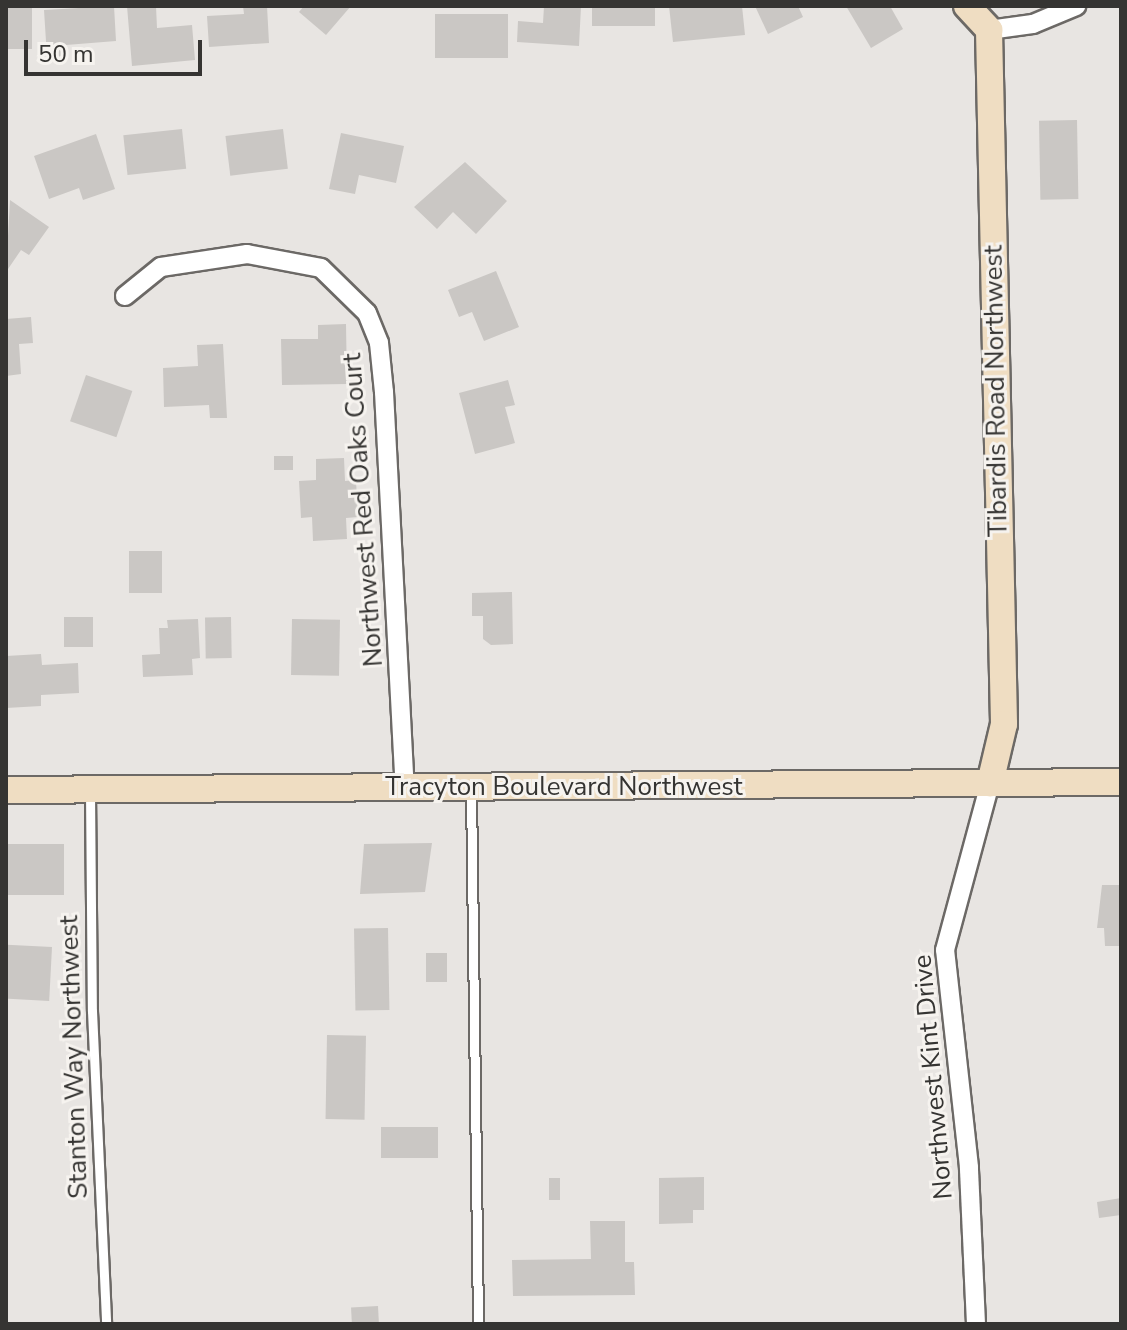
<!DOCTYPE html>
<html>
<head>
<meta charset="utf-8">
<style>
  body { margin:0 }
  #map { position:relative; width:1127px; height:1330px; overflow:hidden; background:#e8e5e2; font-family:"Nunito Sans",sans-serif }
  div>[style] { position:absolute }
  .building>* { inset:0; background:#cac7c4; transform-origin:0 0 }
  .roads { filter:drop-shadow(2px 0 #6c6966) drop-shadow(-2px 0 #6c6966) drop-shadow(0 2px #6c6966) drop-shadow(0 -2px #6c6966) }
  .lane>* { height:9px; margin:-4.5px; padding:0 4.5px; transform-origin:4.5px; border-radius:4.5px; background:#fff }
  .street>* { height:18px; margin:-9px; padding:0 9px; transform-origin:9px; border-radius:9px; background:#fff }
  .secondary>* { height:26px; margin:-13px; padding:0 13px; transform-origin:13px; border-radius:13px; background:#efddc2 }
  span { translate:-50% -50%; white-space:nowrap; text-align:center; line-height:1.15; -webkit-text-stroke:6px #f6f3ef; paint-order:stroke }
  .street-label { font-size:26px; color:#353432 }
  .frame { position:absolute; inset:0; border:8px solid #353432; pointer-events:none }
  .scale { position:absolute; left:24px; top:40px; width:178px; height:36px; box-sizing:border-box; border:4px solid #353432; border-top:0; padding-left:10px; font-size:24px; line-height:28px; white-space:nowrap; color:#353432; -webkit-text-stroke:6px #f6f3ef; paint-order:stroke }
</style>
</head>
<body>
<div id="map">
  <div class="building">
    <div style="left:7px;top:6px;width:25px;height:43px"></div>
    <div style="clip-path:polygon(114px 6px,116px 41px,66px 45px,67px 56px,47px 57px,44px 10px)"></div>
    <div style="clip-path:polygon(127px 6px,156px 6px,157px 28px,192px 25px,195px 60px,132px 66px)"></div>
    <div style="clip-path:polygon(243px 6px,267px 6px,269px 43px,209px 47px,207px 16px,244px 14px)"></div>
    <div style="clip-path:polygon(304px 6px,351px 6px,326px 35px,299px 12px)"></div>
    <div style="clip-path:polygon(544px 6px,581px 6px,579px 46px,517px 42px,518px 21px,543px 23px)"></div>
    <div style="left:592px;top:6px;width:63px;height:20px"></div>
    <div style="clip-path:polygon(669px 6px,742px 6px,745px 35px,673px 42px)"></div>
    <div style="clip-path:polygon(755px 6px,798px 6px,803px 17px,768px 34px)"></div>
    <div style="clip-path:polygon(846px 6px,890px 6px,903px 29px,871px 48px)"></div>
    <div style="left:508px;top:14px;width:44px;height:73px;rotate:90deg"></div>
    <div style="left:1077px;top:120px;width:79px;height:38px;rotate:89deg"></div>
    <div style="left:182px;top:129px;width:40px;height:59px;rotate:84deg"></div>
    <div style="left:283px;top:129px;width:40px;height:58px;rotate:83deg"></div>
    <div style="clip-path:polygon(341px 133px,404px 146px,396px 183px,359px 175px,355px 194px,329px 189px)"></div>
    <div style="clip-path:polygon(96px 134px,115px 189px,83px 200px,79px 188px,49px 199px,34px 156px)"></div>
    <div style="clip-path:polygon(465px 162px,507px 201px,476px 234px,453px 212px,437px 229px,414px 207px)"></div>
    <div style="clip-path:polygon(10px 200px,49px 227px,29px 255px,21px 250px,6px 272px)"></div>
    <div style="clip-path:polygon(496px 271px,519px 327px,484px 341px,472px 312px,459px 317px,448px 290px)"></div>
    <div style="clip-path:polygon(31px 317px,33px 343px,19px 344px,21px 374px,6px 376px,6px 319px)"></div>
    <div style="clip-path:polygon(346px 324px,347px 384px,282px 385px,281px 339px,318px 339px,318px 325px)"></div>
    <div style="clip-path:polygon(223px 344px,227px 418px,210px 418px,209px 405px,164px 407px,163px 368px,198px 366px,197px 345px)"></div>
    <div style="left:86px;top:375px;width:49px;height:49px;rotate:19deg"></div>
    <div style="clip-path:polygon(508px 380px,515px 405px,505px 407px,515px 443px,475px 454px,459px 393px)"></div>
    <div style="left:274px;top:456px;width:19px;height:14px"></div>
    <div style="clip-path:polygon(344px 458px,345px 481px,356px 480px,358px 517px,346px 518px,347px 539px,313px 541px,312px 517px,301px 518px,299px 481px,316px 480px,316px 459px)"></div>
    <div style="left:129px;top:551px;width:33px;height:42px"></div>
    <div style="clip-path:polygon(512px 592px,513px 644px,491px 645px,483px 639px,483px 616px,472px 616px,472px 593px)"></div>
    <div style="left:64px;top:617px;width:29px;height:30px"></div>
    <div style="left:231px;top:617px;width:41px;height:26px;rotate:89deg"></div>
    <div style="clip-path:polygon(198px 619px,200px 658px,192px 659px,193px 675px,143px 677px,142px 655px,160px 654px,159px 628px,168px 628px,167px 620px)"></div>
    <div style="left:292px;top:619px;width:48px;height:56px;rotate:1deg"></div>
    <div style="clip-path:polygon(41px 654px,42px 665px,78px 663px,79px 693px,41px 695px,41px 706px,6px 708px,6px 656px)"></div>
    <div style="clip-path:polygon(432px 843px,425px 892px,360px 894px,364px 844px)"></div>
    <div style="left:6px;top:844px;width:58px;height:51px"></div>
    <div style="clip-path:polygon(1102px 885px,1121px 885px,1121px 946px,1105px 946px,1104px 928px,1097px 928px)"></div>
    <div style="left:388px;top:928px;width:82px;height:34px;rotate:89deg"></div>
    <div style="left:52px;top:947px;width:54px;height:45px;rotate:93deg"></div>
    <div style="left:426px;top:953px;width:21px;height:29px"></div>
    <div style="left:327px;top:1035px;width:39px;height:84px;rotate:1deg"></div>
    <div style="left:381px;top:1127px;width:57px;height:31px"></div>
    <div style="clip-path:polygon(704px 1177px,704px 1210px,693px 1210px,693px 1223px,659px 1224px,659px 1178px)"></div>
    <div style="left:560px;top:1178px;width:22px;height:11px;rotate:90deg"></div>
    <div style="clip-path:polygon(1121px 1198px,1121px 1215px,1099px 1218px,1097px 1202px)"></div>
    <div style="clip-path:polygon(590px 1221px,625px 1221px,625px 1262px,634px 1262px,635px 1295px,513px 1296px,512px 1260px,591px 1259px)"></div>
    <div style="left:378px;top:1306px;width:18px;height:27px;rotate:87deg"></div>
  </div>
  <div class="roads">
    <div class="lane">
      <div style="left:471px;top:788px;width:536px;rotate:89.25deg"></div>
      <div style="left:90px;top:792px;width:219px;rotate:89.5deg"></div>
      <div style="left:92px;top:1011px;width:313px;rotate:87.4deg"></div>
    </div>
    <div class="street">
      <div style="left:989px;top:30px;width:44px;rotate:-7.8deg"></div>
      <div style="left:1033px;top:24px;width:47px;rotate:-22.7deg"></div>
      <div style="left:125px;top:296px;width:46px;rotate:-38.9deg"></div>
      <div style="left:161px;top:267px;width:87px;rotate:-8.6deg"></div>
      <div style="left:247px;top:254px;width:75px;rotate:10.7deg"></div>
      <div style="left:321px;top:268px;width:64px;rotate:44.4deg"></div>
      <div style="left:367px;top:313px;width:32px;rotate:68deg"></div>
      <div style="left:379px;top:343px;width:49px;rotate:84.2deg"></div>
      <div style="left:384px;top:392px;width:397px;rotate:87deg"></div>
      <div style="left:976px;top:1324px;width:157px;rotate:-92.6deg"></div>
      <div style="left:969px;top:1167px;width:218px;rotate:-96.3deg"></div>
      <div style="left:945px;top:950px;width:173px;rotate:-74.9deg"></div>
    </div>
    <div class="secondary">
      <div style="left:967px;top:6px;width:33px;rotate:47deg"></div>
      <div style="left:989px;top:30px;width:694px;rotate:88.76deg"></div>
      <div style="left:1004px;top:724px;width:61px;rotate:103.3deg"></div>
      <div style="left:6px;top:790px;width:1115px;rotate:-0.41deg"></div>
    </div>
  </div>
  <div class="street-label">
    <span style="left:996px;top:391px;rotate:-91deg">Tibardis Road Northwest</span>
    <span style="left:363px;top:510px;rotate:-94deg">Northwest Red Oaks Court</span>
    <span style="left:564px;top:787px">Tracyton Boulevard Northwest</span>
    <span style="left:74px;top:1057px;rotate:-92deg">Stanton Way Northwest</span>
    <span style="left:933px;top:1077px;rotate:-95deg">Northwest Kint Drive</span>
  </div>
  <div class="frame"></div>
  <div class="scale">50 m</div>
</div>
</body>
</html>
